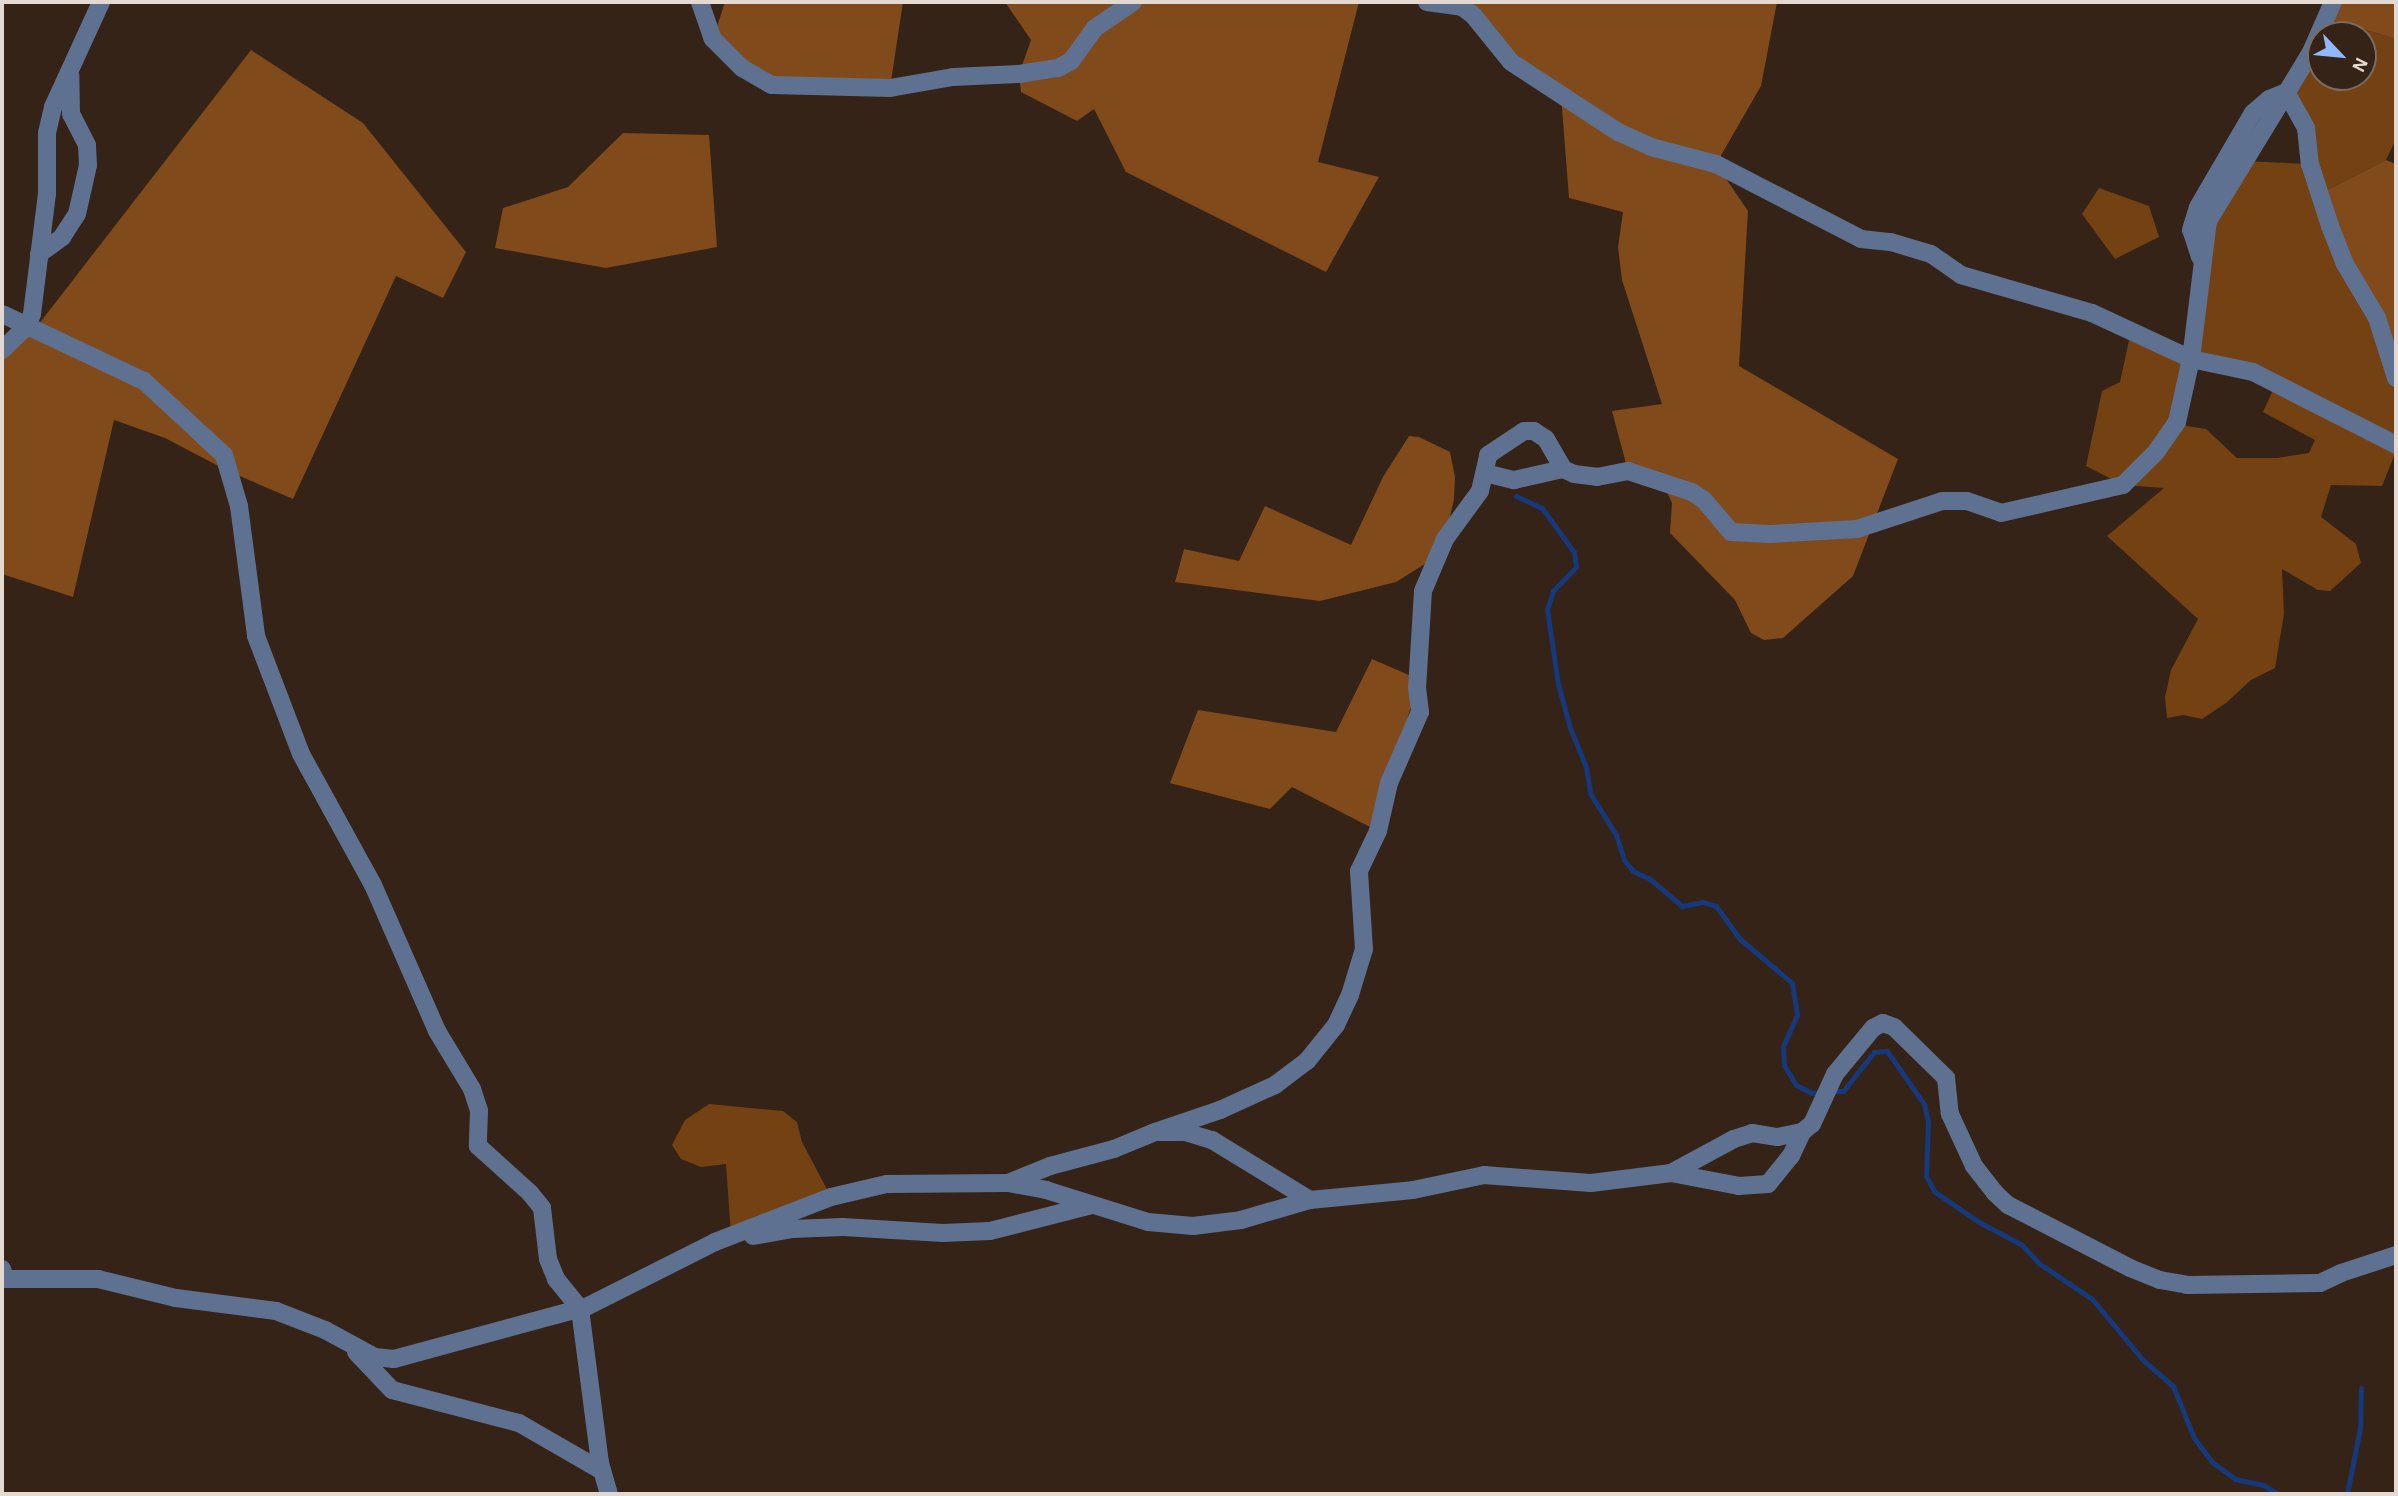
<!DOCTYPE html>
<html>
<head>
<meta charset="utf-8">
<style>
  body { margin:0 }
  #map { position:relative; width:2398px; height:1496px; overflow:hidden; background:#342316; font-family:"Alegreya Sans",sans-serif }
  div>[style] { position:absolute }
  .green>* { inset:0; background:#744113 }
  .forest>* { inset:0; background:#814a1a }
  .stream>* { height:5px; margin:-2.5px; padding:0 2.5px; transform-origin:2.5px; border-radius:2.5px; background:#15397b }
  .minor>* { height:18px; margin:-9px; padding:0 9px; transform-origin:9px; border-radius:9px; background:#5f7191 }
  span { translate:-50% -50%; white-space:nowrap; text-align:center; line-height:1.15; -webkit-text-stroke:7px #342316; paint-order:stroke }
  .frame { position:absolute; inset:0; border:4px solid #e4d9d0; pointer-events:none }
  .north { position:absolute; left:2307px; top:21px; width:70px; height:70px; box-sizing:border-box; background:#342316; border:2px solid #7a6c60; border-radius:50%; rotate:116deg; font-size:19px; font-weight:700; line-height:28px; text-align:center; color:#e4d9d0 }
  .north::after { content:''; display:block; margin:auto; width:24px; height:32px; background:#90b8fd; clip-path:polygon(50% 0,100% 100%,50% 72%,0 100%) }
</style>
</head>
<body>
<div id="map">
  <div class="green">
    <div style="clip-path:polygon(evenodd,2326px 18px,2396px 39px,2396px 139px,2386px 160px,2321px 193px,2388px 347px,2396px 342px,2396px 451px,2382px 486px,2331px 485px,2321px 517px,2356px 544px,2361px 563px,2330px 591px,2318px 590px,2282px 569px,2284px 614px,2275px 668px,2251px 680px,2226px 703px,2202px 719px,2183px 715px,2167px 718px,2165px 697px,2171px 670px,2198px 619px,2107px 536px,2164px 488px,2123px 485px,2086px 466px,2102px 391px,2120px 382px,2131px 331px,2187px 351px,2204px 249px,2243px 161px,2310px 164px,2286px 92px,2326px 18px,2321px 35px,2363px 35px,2363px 77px,2321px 77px,2321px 35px,2326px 18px,2195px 362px,2274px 388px,2263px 412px,2315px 440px,2309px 453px,2277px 458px,2237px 458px,2206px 429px,2181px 425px,2195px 362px)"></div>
    <div style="clip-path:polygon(2099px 188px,2149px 206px,2159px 237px,2115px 259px,2082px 214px)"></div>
    <div style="clip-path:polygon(709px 1104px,783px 1111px,797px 1122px,802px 1142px,831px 1197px,731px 1236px,726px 1164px,701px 1167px,681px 1159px,672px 1145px,685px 1120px)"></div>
  </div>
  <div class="forest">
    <div style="clip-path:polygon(725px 2px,903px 2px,890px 88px,772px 85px,713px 39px)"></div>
    <div style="clip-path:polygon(1005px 2px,1359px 2px,1318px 162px,1379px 177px,1326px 272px,1126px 172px,1094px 109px,1077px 121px,1021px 92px,1019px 74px,1031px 40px)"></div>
    <div style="clip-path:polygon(1427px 2px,1777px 2px,1761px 86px,1716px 164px,1748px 211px,1739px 366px,1898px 459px,1853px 576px,1783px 638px,1764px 640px,1751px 633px,1735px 600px,1670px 533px,1672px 503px,1662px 481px,1628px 471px,1612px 411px,1662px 404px,1622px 280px,1618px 247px,1623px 212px,1569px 198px,1561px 95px,1511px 62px,1473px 15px)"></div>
    <div style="clip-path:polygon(2333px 2px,2396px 2px,2396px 39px,2326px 18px)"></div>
    <div style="clip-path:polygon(251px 50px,363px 123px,466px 252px,443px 298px,396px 276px,293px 499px,228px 471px,165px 438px,114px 420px,73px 597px,2px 574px,2px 350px,35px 329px)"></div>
    <div style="clip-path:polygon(623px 133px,709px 135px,717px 247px,606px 268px,495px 248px,503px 208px,568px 187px)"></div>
    <div style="clip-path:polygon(2386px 160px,2396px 164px,2396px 342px,2387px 348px,2321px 193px)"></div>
    <div style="clip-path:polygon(1409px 436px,1419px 437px,1450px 452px,1455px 477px,1454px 499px,1445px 539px,1436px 557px,1396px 582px,1320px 601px,1175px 582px,1184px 549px,1239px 561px,1265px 506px,1351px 545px,1383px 477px)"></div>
    <div style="clip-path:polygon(1372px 659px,1418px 679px,1378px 831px,1292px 787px,1270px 809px,1170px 783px,1198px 710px,1336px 732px)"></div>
  </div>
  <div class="stream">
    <div style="left:1516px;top:496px;width:29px;rotate:25deg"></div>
    <div style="left:1542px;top:508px;width:54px;rotate:54deg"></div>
    <div style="left:1574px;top:552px;width:15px;rotate:82deg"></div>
    <div style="left:1576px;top:567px;width:33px;rotate:134deg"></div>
    <div style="left:1553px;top:591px;width:19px;rotate:108deg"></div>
    <div style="left:1547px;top:609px;width:76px;rotate:81.7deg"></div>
    <div style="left:1558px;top:684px;width:46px;rotate:74.7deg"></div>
    <div style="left:1570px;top:728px;width:42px;rotate:67.7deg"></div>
    <div style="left:1586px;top:767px;width:26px;rotate:81deg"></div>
    <div style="left:1590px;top:793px;width:49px;rotate:58.2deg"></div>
    <div style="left:1616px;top:835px;width:26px;rotate:72deg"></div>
    <div style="left:1624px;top:860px;width:14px;rotate:51deg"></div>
    <div style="left:1633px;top:871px;width:19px;rotate:25deg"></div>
    <div style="left:1650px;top:879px;width:42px;rotate:40.2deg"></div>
    <div style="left:1682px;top:906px;width:21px;rotate:-11deg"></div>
    <div style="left:1703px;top:902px;width:14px;rotate:17deg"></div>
    <div style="left:1716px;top:906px;width:41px;rotate:54deg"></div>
    <div style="left:1740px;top:939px;width:68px;rotate:40.2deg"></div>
    <div style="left:1792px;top:983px;width:32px;rotate:81deg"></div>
    <div style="left:1797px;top:1015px;width:34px;rotate:114deg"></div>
    <div style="left:1783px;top:1046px;width:19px;rotate:87deg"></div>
    <div style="left:1784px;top:1065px;width:23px;rotate:59deg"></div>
    <div style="left:1796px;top:1085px;width:18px;rotate:27deg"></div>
    <div style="left:1812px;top:1093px;width:31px;rotate:-4deg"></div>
    <div style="left:1843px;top:1091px;width:50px;rotate:-51.5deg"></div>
    <div style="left:1874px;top:1052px;width:13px;rotate:-4deg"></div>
    <div style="left:1887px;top:1051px;width:65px;rotate:55.1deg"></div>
    <div style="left:1924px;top:1104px;width:18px;rotate:77deg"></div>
    <div style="left:1928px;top:1122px;width:54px;rotate:92.1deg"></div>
    <div style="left:1926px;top:1176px;width:18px;rotate:61deg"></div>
    <div style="left:1935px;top:1192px;width:53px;rotate:34.3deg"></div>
    <div style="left:1979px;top:1222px;width:49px;rotate:28.1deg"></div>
    <div style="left:2022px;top:1245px;width:26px;rotate:47deg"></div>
    <div style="left:2040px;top:1264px;width:63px;rotate:33.9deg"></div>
    <div style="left:2092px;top:1299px;width:80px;rotate:50.1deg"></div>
    <div style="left:2143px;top:1360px;width:40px;rotate:41deg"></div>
    <div style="left:2173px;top:1386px;width:56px;rotate:68deg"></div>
    <div style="left:2194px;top:1438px;width:30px;rotate:53deg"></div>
    <div style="left:2212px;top:1462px;width:29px;rotate:36deg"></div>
    <div style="left:2235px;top:1479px;width:29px;rotate:12deg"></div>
    <div style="left:2263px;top:1485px;width:17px;rotate:31deg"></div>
    <div style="left:2347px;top:1494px;width:67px;rotate:-78.9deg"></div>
    <div style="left:2360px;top:1428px;width:40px;rotate:-88.6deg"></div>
  </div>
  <div class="minor">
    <div style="left:700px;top:2px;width:39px;rotate:71deg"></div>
    <div style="left:713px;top:39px;width:41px;rotate:45deg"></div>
    <div style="left:742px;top:68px;width:34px;rotate:30deg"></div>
    <div style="left:772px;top:85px;width:118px;rotate:1.5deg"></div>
    <div style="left:890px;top:88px;width:64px;rotate:-9.9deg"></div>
    <div style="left:953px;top:77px;width:66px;rotate:-2.6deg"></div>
    <div style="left:1019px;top:74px;width:39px;rotate:-9deg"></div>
    <div style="left:1058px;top:68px;width:15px;rotate:-28deg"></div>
    <div style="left:1071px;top:61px;width:41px;rotate:-54deg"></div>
    <div style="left:1095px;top:28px;width:46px;rotate:-34.4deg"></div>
    <div style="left:1427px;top:2px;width:35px;rotate:8deg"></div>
    <div style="left:1462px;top:7px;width:14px;rotate:36deg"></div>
    <div style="left:1473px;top:15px;width:60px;rotate:51deg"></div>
    <div style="left:1511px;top:62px;width:128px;rotate:33.2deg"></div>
    <div style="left:1618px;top:132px;width:36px;rotate:24deg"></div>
    <div style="left:1651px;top:147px;width:67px;rotate:14.7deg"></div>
    <div style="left:1716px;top:164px;width:163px;rotate:27.3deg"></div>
    <div style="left:1861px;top:239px;width:30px;rotate:6deg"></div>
    <div style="left:1891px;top:242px;width:42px;rotate:16.7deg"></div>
    <div style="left:1931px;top:254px;width:37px;rotate:35deg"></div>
    <div style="left:1961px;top:275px;width:136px;rotate:16.2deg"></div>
    <div style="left:2092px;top:313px;width:109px;rotate:24.9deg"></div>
    <div style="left:2191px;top:359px;width:63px;rotate:11.8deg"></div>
    <div style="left:2253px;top:372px;width:161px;rotate:27deg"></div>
    <div style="left:39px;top:254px;width:29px;rotate:-36deg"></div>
    <div style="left:62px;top:237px;width:27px;rotate:-57deg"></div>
    <div style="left:77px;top:214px;width:50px;rotate:-77.3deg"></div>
    <div style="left:88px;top:165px;width:20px;rotate:-93deg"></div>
    <div style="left:87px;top:145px;width:35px;rotate:-117deg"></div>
    <div style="left:71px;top:114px;width:39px;rotate:-91deg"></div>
    <div style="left:2200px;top:257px;width:28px;rotate:-108deg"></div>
    <div style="left:2191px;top:230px;width:24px;rotate:-73deg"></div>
    <div style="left:2198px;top:207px;width:109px;rotate:-59.7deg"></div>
    <div style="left:2253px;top:113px;width:21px;rotate:-41deg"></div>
    <div style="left:2269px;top:99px;width:18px;rotate:-22deg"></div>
    <div style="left:2286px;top:92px;width:41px;rotate:60.9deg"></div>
    <div style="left:2306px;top:128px;width:36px;rotate:84deg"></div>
    <div style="left:2310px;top:164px;width:65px;rotate:72.1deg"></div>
    <div style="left:2330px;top:226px;width:41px;rotate:68.5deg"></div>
    <div style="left:2345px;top:264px;width:63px;rotate:59.3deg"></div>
    <div style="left:2377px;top:318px;width:63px;rotate:72.4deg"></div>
    <div style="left:2px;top:314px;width:157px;rotate:25.3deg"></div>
    <div style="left:144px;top:381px;width:109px;rotate:42.8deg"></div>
    <div style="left:224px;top:455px;width:53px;rotate:73.6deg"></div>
    <div style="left:239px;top:506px;width:131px;rotate:82.5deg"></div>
    <div style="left:256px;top:636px;width:126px;rotate:69.1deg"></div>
    <div style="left:301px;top:754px;width:149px;rotate:61.2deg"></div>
    <div style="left:373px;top:885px;width:159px;rotate:66.3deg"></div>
    <div style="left:437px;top:1031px;width:68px;rotate:58.9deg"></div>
    <div style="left:472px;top:1089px;width:23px;rotate:72deg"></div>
    <div style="left:479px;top:1111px;width:35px;rotate:92deg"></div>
    <div style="left:478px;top:1146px;width:70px;rotate:42.1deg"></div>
    <div style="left:530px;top:1193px;width:19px;rotate:51deg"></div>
    <div style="left:542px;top:1208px;width:51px;rotate:83.3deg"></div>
    <div style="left:548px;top:1259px;width:22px;rotate:68deg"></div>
    <div style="left:556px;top:1279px;width:38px;rotate:51deg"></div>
    <div style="left:580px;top:1309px;width:155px;rotate:82.6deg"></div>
    <div style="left:600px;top:1463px;width:32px;rotate:74deg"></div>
    <div style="left:2px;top:350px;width:35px;rotate:-44deg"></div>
    <div style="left:27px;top:326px;width:13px;rotate:-67deg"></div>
    <div style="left:32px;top:314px;width:121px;rotate:-82.9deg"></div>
    <div style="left:47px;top:194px;width:61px;rotate:-90deg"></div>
    <div style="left:47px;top:133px;width:27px;rotate:-77deg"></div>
    <div style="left:53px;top:107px;width:115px;rotate:-65.4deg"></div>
    <div style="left:1485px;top:473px;width:30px;rotate:14deg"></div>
    <div style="left:1514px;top:480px;width:50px;rotate:-12.7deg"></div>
    <div style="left:1155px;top:1132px;width:69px;rotate:-18.7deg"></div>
    <div style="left:1220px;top:1110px;width:60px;rotate:-24.4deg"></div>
    <div style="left:1275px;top:1085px;width:40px;rotate:-37deg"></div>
    <div style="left:1307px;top:1061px;width:46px;rotate:-51.1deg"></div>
    <div style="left:1336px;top:1025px;width:33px;rotate:-65deg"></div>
    <div style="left:1350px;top:995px;width:48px;rotate:-73.1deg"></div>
    <div style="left:1364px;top:949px;width:78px;rotate:-93.7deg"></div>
    <div style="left:1359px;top:871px;width:44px;rotate:-64.6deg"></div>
    <div style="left:1378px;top:831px;width:49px;rotate:-77.1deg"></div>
    <div style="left:1389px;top:783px;width:77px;rotate:-66.4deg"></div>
    <div style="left:1420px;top:712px;width:23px;rotate:-97deg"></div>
    <div style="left:1417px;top:689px;width:98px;rotate:-86.5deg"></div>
    <div style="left:1423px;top:591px;width:56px;rotate:-67.1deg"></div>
    <div style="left:1445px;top:539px;width:59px;rotate:-53.9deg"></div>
    <div style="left:1480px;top:491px;width:37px;rotate:-77deg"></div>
    <div style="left:1488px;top:455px;width:43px;rotate:-33.7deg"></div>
    <div style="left:1524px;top:431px;width:10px"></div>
    <div style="left:1534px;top:431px;width:14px;rotate:34deg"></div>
    <div style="left:1546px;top:439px;width:34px;rotate:60deg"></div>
    <div style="left:1563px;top:469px;width:12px;rotate:24deg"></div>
    <div style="left:1574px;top:474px;width:23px;rotate:7deg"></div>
    <div style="left:1597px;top:477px;width:32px;rotate:-11deg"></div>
    <div style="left:1628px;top:471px;width:67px;rotate:18.2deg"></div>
    <div style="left:1692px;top:492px;width:14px;rotate:34deg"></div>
    <div style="left:1704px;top:500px;width:42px;rotate:49.8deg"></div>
    <div style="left:1731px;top:532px;width:39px;rotate:3deg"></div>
    <div style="left:1770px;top:534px;width:87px;rotate:-3.3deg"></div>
    <div style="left:1857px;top:529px;width:89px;rotate:-18.2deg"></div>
    <div style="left:1942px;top:501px;width:25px"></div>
    <div style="left:1967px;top:501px;width:36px;rotate:19deg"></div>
    <div style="left:2001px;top:513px;width:125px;rotate:-12.9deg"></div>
    <div style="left:2123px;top:485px;width:47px;rotate:-45deg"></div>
    <div style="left:2156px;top:452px;width:37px;rotate:-55deg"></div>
    <div style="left:2177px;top:422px;width:65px;rotate:-77.5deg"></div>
    <div style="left:2191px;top:359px;width:139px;rotate:-83deg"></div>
    <div style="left:2208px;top:221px;width:198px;rotate:-58.6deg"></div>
    <div style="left:2311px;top:52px;width:55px;rotate:-66.3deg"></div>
    <div style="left:1671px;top:1173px;width:69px;rotate:10.8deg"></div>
    <div style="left:1739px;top:1186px;width:29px;rotate:-4deg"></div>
    <div style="left:1768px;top:1184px;width:36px;rotate:-51deg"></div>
    <div style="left:1791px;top:1156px;width:26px;rotate:-65deg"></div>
    <div style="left:1008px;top:1183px;width:45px;rotate:-22deg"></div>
    <div style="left:1050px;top:1166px;width:66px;rotate:-14.9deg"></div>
    <div style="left:1114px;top:1149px;width:44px;rotate:-22.5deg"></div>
    <div style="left:1155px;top:1132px;width:30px"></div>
    <div style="left:1185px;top:1132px;width:28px;rotate:17deg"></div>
    <div style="left:1212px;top:1140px;width:115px;rotate:31.5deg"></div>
    <div style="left:753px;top:1236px;width:39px;rotate:-10deg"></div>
    <div style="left:791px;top:1229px;width:52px;rotate:-2.2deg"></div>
    <div style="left:843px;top:1227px;width:100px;rotate:3.4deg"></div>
    <div style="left:943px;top:1233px;width:47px;rotate:-2.4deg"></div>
    <div style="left:990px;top:1231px;width:105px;rotate:-14.3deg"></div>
    <div style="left:2px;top:1269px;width:10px;rotate:73deg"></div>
    <div style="left:5px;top:1279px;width:93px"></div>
    <div style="left:98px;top:1279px;width:80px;rotate:13.7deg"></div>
    <div style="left:176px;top:1298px;width:101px;rotate:7.4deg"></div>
    <div style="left:276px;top:1311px;width:53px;rotate:21.2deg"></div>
    <div style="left:325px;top:1330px;width:57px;rotate:28.4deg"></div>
    <div style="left:375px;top:1357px;width:19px;rotate:6deg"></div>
    <div style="left:394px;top:1359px;width:199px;rotate:-15.2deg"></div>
    <div style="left:586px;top:1307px;width:144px;rotate:-26.7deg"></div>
    <div style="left:715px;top:1242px;width:124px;rotate:-21.2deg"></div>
    <div style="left:831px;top:1197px;width:57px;rotate:-13.1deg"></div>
    <div style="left:887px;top:1184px;width:121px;rotate:-0.5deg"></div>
    <div style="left:1008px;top:1183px;width:39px;rotate:10deg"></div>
    <div style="left:1046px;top:1190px;width:107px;rotate:17.4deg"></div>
    <div style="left:1148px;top:1222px;width:45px;rotate:5.1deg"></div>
    <div style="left:1193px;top:1226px;width:48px;rotate:-7.1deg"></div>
    <div style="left:1241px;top:1220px;width:72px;rotate:-16.2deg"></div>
    <div style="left:1310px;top:1200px;width:103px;rotate:-5.5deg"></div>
    <div style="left:1413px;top:1190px;width:73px;rotate:-11.9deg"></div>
    <div style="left:1484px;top:1175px;width:107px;rotate:4.3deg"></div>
    <div style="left:1591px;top:1183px;width:81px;rotate:-7.1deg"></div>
    <div style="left:1671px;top:1173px;width:72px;rotate:-28.4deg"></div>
    <div style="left:1734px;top:1139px;width:19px;rotate:-18deg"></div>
    <div style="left:1752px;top:1133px;width:26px;rotate:9deg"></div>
    <div style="left:1778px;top:1137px;width:25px;rotate:-12deg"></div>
    <div style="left:1802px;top:1132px;width:13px;rotate:-39deg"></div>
    <div style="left:1812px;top:1124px;width:55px;rotate:-65.3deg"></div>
    <div style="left:1835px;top:1074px;width:60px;rotate:-50.4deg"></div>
    <div style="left:1873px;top:1028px;width:11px;rotate:-27deg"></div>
    <div style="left:1883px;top:1023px;width:12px;rotate:20deg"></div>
    <div style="left:1894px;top:1027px;width:73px;rotate:44.4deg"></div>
    <div style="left:1946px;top:1078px;width:36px;rotate:84deg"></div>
    <div style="left:1950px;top:1114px;width:57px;rotate:65.2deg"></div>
    <div style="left:1974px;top:1166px;width:34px;rotate:52deg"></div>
    <div style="left:1995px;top:1193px;width:18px;rotate:43deg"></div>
    <div style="left:2008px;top:1205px;width:137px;rotate:27.3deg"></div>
    <div style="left:2130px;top:1268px;width:32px;rotate:22deg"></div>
    <div style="left:2160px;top:1280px;width:27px;rotate:10deg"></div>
    <div style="left:2187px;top:1285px;width:133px;rotate:-0.9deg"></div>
    <div style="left:2320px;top:1283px;width:23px;rotate:-25deg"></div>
    <div style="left:2341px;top:1273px;width:58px;rotate:-18.1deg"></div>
    <div style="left:356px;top:1352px;width:52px;rotate:46.5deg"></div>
    <div style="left:392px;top:1390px;width:131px;rotate:14.6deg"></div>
    <div style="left:519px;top:1423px;width:96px;rotate:30deg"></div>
  </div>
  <div class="frame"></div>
  <div class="north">N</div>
</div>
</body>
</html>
